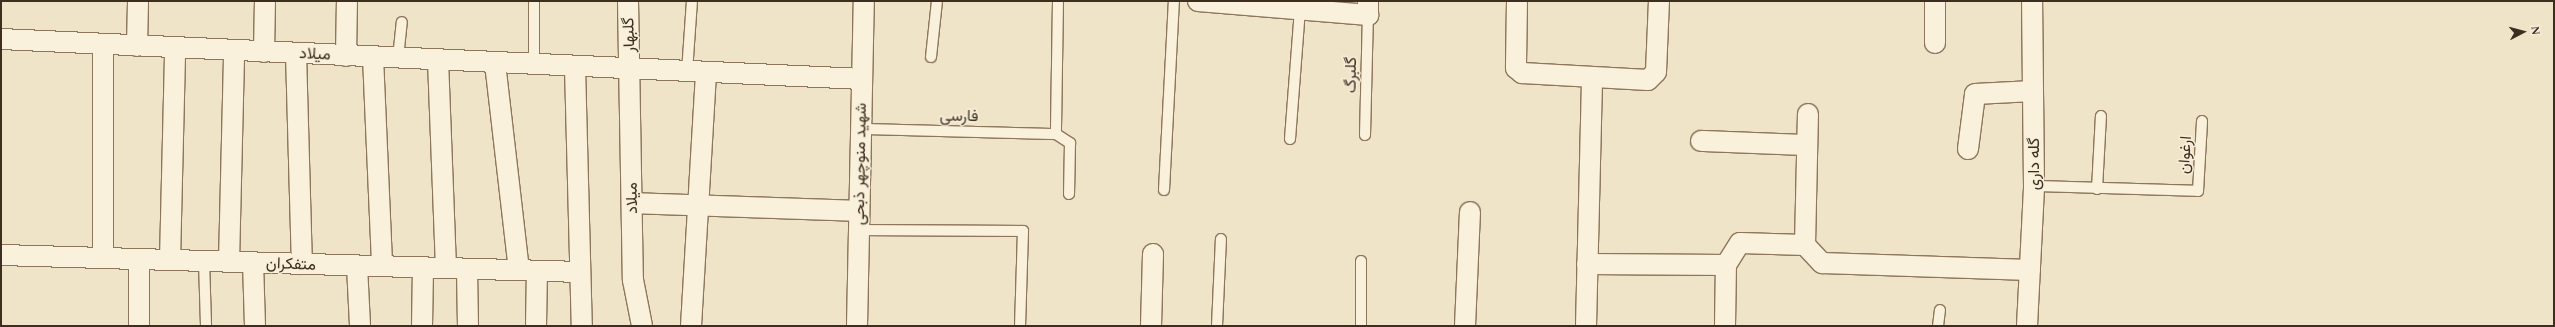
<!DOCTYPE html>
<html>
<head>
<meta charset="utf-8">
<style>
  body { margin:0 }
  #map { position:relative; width:2555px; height:327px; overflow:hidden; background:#f0e4c8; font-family:Spectral,Vazirmatn,serif }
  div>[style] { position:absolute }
  .roads { filter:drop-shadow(1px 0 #8d765c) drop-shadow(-1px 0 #8d765c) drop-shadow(0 1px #8d765c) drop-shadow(0 -1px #8d765c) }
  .service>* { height:10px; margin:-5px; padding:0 5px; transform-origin:5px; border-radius:5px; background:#faf1dc }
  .minor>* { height:20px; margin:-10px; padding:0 10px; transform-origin:10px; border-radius:10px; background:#faf1dc }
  span { translate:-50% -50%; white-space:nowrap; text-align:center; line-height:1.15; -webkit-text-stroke:3px #f7eed8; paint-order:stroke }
  .street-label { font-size:16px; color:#3d2e20 }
  .frame { position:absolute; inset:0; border:2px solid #3d2e20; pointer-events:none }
  .north { position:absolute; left:2503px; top:12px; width:40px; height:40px; -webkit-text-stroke:3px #f7eed8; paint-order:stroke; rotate:84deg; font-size:11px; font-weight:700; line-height:16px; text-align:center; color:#3d2e20 }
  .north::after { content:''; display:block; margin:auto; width:14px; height:18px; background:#3d2e20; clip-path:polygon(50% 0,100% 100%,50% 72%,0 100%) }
</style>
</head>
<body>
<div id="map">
  <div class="roads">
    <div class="service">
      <div style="left:534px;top:1px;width:64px;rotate:90deg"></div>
      <div style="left:1058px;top:1px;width:133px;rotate:90.9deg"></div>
      <div style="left:1056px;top:134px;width:17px;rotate:33deg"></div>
      <div style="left:1070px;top:143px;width:51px;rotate:91.1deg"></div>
      <div style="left:931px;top:57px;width:56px;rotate:-83.9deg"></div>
      <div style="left:398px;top:58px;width:36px;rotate:-84deg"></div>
      <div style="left:687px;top:72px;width:71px;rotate:-86deg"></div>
      <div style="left:861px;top:129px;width:195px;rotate:1.5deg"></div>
      <div style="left:1365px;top:135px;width:120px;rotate:-88.6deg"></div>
      <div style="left:1290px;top:139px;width:130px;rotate:-85.6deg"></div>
      <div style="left:2034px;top:186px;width:164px;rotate:1.7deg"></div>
      <div style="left:2198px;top:191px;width:70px;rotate:-86.7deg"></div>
      <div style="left:2097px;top:189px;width:73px;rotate:-86.9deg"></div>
      <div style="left:1164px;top:190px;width:189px;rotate:-87deg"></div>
      <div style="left:859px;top:230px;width:164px;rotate:0.3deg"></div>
      <div style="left:1023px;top:231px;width:95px;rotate:91.8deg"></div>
      <div style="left:204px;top:261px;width:65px;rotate:88.2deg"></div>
      <div style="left:1361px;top:261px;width:65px;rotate:90deg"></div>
      <div style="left:1217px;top:326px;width:87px;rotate:-87.4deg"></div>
      <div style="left:1938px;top:326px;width:16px;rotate:-83deg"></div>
    </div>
    <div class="minor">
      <div style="left:628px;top:1px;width:279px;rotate:89deg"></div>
      <div style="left:633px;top:280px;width:47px;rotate:78.9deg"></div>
      <div style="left:1198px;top:1px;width:171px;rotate:4.7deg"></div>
      <div style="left:1368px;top:15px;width:14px;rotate:-90deg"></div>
      <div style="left:1517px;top:1px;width:67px;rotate:90.9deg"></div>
      <div style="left:1516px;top:68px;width:8px;rotate:40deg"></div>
      <div style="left:1522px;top:73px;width:126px;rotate:3.2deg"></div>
      <div style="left:1648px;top:80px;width:11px;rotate:-45deg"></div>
      <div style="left:1656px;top:72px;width:71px;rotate:-87.6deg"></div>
      <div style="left:1px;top:39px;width:862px;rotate:2.66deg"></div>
      <div style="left:1935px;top:43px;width:42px;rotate:-90deg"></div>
      <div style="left:137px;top:46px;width:45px;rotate:-88.7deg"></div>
      <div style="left:264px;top:52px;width:51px;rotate:-88.9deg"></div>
      <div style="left:296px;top:53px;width:211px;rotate:88.4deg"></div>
      <div style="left:346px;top:56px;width:55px;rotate:-89deg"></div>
      <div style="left:373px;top:57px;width:209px;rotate:87.5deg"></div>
      <div style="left:438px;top:60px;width:208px;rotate:87.8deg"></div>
      <div style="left:495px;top:63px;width:208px;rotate:83.4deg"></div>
      <div style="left:575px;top:67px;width:259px;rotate:88.5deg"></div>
      <div style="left:1701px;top:141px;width:106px;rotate:2.2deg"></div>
      <div style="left:1968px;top:149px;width:55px;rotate:-82.7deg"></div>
      <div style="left:1975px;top:94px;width:58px;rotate:-3deg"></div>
      <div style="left:632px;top:203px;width:227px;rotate:2deg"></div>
      <div style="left:1805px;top:245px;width:131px;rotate:-88.7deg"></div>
      <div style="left:1px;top:255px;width:579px;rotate:1.68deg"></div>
      <div style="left:103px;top:258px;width:214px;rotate:-90deg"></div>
      <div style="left:139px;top:259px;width:67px;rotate:90deg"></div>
      <div style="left:170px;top:260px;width:212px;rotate:-88.6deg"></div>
      <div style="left:229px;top:262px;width:212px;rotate:-88.6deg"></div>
      <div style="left:253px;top:262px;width:64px;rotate:88.2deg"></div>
      <div style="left:1587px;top:264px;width:139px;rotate:0.4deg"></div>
      <div style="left:1726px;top:265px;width:26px;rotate:-58deg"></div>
      <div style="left:1740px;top:243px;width:65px;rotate:1.8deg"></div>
      <div style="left:1805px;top:245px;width:25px;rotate:47deg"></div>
      <div style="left:1822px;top:263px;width:208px;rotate:1.9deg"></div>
      <div style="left:357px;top:266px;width:60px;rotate:87.1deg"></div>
      <div style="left:467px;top:269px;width:57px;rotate:89deg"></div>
      <div style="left:422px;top:326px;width:58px;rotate:-89deg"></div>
      <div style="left:536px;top:326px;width:55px;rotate:-89deg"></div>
      <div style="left:691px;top:326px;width:254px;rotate:-86.6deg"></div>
      <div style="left:857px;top:326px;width:325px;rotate:-88.8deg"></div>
      <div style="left:1151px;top:326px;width:72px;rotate:-88.4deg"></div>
      <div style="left:1465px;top:326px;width:114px;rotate:-87.5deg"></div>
      <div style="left:1586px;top:326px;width:247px;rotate:-88.6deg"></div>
      <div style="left:1725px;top:326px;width:61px;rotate:-89.1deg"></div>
      <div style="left:2027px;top:326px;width:140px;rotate:-87.1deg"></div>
      <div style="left:2034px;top:186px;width:185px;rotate:-90.6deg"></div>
    </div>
  </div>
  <div class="street-label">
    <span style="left:629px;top:35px;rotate:-92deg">گلبهار</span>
    <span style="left:315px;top:54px;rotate:3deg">میلاد</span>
    <span style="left:1351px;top:75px;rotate:-89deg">گلبرگ</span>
    <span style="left:959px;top:116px;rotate:1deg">فارسی</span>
    <span style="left:2185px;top:155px;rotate:-86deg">ارغوان</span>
    <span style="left:860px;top:164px;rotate:-89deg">شهید منوچهر ذبحی</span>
    <span style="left:2034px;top:164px;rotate:-90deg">گله داری</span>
    <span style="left:632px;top:198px;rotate:-91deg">میلاد</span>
    <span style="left:291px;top:264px;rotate:2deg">متفکران</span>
  </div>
  <div class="frame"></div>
  <div class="north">N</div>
</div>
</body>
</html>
